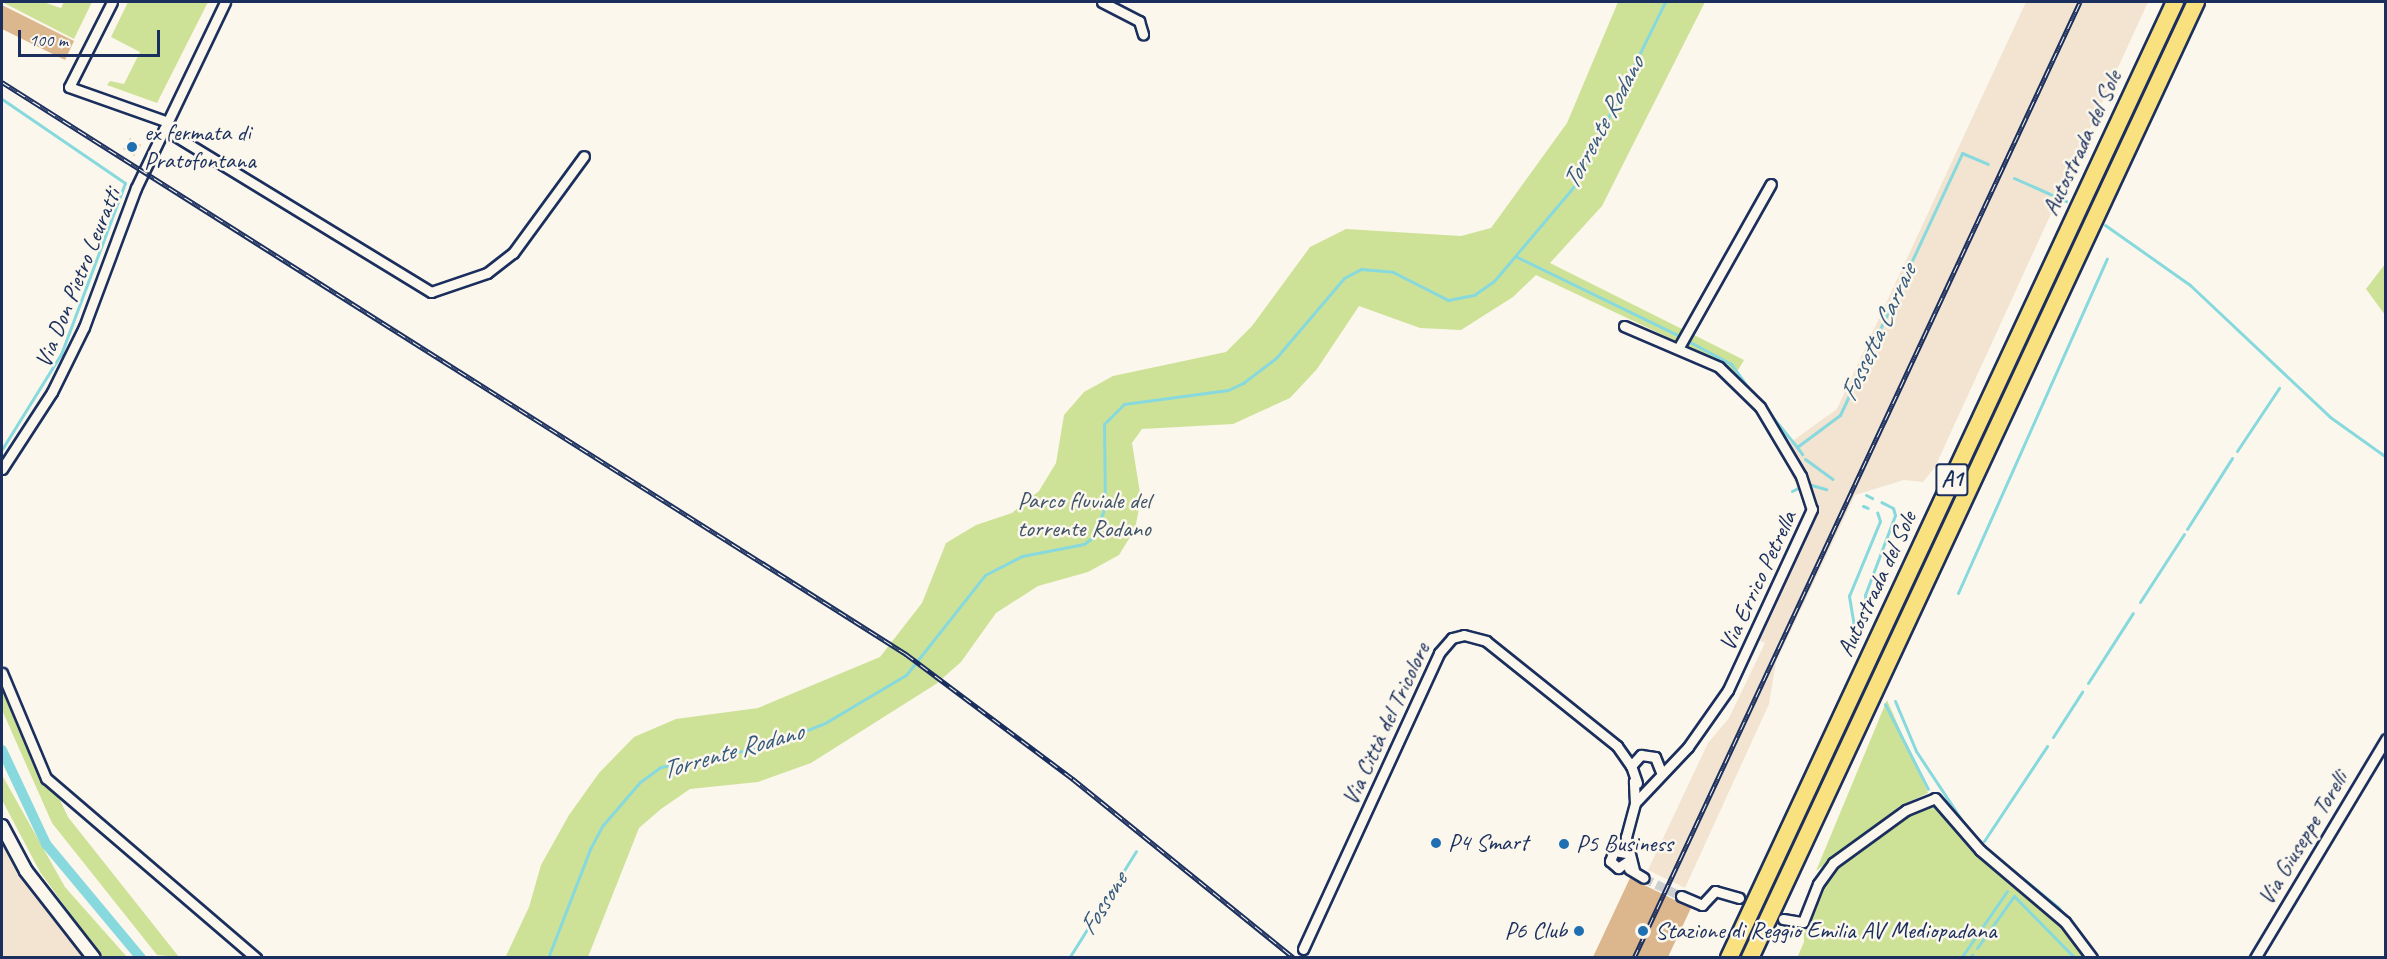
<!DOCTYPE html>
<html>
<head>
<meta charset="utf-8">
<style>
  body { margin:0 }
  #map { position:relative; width:2387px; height:959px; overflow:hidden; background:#fbf7ec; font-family:Caveat,sans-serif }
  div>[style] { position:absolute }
  .built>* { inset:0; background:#f2e4d0 }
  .green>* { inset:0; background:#cee297 }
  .stream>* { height:3px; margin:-1.5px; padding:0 1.5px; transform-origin:1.5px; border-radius:1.5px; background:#87d9de }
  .canal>* { height:10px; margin:-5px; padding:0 5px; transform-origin:5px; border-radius:5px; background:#87d9de }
  .building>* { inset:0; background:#dcb68d; transform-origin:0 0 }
  .street-tunnel>* { height:9px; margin-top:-4.5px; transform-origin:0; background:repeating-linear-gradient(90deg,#cecfd0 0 9px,transparent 0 13.5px) }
  .roads { filter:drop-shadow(2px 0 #1b2f5e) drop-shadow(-2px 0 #1b2f5e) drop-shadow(0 2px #1b2f5e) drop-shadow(0 -2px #1b2f5e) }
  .street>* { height:9px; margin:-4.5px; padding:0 4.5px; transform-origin:4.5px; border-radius:4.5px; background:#fbf7ec }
  .secondary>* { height:12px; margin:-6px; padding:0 6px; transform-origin:6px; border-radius:6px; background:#fbf7ec }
  .highway>* { height:16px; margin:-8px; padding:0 8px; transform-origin:8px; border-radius:8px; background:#fae180 }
  .rail>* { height:5px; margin-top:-2.5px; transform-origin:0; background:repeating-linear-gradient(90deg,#fbf7ec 0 9px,#1b2f5e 0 18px); box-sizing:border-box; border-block:2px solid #1b2f5e }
  .dots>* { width:16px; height:16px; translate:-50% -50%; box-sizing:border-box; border:3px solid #fbf7ec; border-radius:50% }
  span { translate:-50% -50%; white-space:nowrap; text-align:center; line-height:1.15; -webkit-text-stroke:5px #fbf7ec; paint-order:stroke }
  .shield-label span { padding:2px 4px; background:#fbf7ec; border:2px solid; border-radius:4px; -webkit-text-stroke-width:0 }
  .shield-label { font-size:22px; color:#1b2f5e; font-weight:700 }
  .poi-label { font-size:24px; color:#1b2f5e }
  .left { translate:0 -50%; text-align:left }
  .right { translate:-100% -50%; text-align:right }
  .street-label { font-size:24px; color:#1b2f5e }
  .park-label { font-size:24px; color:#3f5369 }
  .water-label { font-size:26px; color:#365a7e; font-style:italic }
  .frame { position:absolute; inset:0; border:3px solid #1b2f5e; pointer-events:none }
  .scale { position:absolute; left:18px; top:30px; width:142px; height:27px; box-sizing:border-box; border:3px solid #1b2f5e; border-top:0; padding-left:8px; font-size:18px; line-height:21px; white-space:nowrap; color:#1b2f5e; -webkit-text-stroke:4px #fbf7ec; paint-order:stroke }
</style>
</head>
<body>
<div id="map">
  <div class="built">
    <div style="clip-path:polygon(2026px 2px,2148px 2px,1935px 467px,1923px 482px,1904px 480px,1855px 495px,1776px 662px,1769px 704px,1685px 888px,1648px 870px,1708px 743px,1729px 718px,1765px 643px,1749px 636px,1807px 509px,1780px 450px,1837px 409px)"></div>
    <div style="clip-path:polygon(2px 842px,31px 892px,83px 957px,2px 957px)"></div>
  </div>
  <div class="green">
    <div style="clip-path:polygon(2px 2px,43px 2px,61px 8px,64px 2px,92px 2px,74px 39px)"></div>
    <div style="clip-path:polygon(128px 2px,208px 2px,157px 103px,107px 85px,110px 81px,124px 84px,140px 52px,111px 37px)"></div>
    <div style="clip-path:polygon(1618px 2px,1705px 2px,1602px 206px,1550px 263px,1744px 360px,1737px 372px,1731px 375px,1680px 343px,1536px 275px,1513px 297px,1461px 330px,1420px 328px,1359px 306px,1317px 369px,1290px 398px,1233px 424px,1142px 429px,1132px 443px,1141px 499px,1135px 529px,1119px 555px,1088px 572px,1038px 586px,996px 613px,961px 662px,936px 684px,811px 763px,758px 782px,690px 789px,661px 809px,639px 828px,588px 957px,505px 958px,529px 907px,541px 865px,569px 815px,599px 773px,634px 737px,676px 719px,758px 708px,880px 657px,922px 603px,946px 543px,976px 525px,1012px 513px,1039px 491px,1056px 463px,1064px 415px,1084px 392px,1113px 376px,1226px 352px,1252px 326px,1310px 247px,1346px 229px,1461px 236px,1491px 228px,1567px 123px)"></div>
    <div style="clip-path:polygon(2385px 264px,2385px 315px,2366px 289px)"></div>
    <div style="clip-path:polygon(2px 677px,68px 817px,179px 957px,157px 955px,52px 823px,2px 710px)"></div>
    <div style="clip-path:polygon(1887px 700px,1928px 793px,1900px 806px,1816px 871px)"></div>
    <div style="clip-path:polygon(2px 775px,65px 887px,127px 957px,102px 957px,40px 872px,2px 800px)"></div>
    <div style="clip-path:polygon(1929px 798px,2055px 912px,2092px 958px,1797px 958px,1804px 942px,1803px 922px,1823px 875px)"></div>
  </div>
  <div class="stream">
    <div style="left:2px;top:99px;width:149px;rotate:34.3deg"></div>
    <div style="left:125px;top:183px;width:183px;rotate:110.5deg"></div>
    <div style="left:61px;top:354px;width:112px;rotate:121.8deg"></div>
    <div style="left:2014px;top:178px;width:57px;rotate:23.9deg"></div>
    <div style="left:2105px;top:225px;width:104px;rotate:35.2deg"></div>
    <div style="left:2190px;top:285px;width:192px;rotate:43.3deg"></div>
    <div style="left:2330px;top:417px;width:69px;rotate:35.5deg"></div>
    <div style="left:1517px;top:257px;width:181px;rotate:25.9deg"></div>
    <div style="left:1688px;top:341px;width:49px;rotate:28.1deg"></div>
    <div style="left:1731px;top:364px;width:36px;rotate:54deg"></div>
    <div style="left:1766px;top:409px;width:49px;rotate:50.8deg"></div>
    <div style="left:1797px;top:447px;width:54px;rotate:-36.7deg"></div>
    <div style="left:1840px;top:415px;width:289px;rotate:-65deg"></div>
    <div style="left:1962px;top:153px;width:28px;rotate:23deg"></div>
    <div style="left:1797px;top:447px;width:9px;rotate:54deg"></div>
    <div style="left:2237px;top:451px;width:76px;rotate:-56.3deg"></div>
    <div style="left:1805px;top:459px;width:34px;rotate:36deg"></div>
    <div style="left:1808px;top:484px;width:19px;rotate:16deg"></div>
    <div style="left:1792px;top:491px;width:11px;rotate:-27deg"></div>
    <div style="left:1866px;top:495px;width:7px;rotate:27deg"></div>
    <div style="left:1863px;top:506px;width:5px;rotate:22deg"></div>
    <div style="left:2187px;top:529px;width:84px;rotate:-57.6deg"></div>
    <div style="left:1958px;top:593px;width:366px;rotate:-66deg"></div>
    <div style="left:2140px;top:602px;width:81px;rotate:-57.1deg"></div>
    <div style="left:1867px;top:612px;width:17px;rotate:-97deg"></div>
    <div style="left:1865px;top:595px;width:85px;rotate:-69.4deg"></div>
    <div style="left:1895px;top:515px;width:7px;rotate:-106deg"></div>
    <div style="left:1893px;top:508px;width:13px;rotate:-153deg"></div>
    <div style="left:1856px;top:638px;width:43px;rotate:-99.5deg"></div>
    <div style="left:1849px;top:596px;width:81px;rotate:-67.5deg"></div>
    <div style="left:1880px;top:521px;width:9px;rotate:-108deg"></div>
    <div style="left:2088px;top:683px;width:83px;rotate:-57.3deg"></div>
    <div style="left:1895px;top:701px;width:54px;rotate:67.2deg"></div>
    <div style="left:1916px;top:751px;width:92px;rotate:56.5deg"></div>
    <div style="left:1885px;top:704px;width:95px;rotate:63.2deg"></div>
    <div style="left:2053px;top:737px;width:54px;rotate:-57.2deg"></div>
    <div style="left:1954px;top:827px;width:81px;rotate:44.5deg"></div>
    <div style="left:1984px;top:841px;width:114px;rotate:-56.4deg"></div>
    <div style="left:1989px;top:851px;width:89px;rotate:39.1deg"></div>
    <div style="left:2058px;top:907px;width:64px;rotate:52.6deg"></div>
    <div style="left:1977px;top:948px;width:64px;rotate:-54.6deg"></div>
    <div style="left:2014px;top:896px;width:87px;rotate:45.5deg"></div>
    <div style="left:548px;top:958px;width:117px;rotate:-68.9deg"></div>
    <div style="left:590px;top:849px;width:27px;rotate:-62deg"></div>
    <div style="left:603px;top:825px;width:57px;rotate:-49.3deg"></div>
    <div style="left:640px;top:782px;width:26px;rotate:-36deg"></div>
    <div style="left:661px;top:767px;width:108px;rotate:-11.2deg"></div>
    <div style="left:767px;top:746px;width:62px;rotate:-21.6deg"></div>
    <div style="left:825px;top:723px;width:94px;rotate:-30.7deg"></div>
    <div style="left:906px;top:675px;width:127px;rotate:-51.7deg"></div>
    <div style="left:985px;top:575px;width:42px;rotate:-27.2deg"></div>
    <div style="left:1022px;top:556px;width:63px;rotate:-11deg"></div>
    <div style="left:1084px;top:544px;width:11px;rotate:-38deg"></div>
    <div style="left:1093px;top:537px;width:32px;rotate:-68deg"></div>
    <div style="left:1105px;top:507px;width:83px;rotate:-90.7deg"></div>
    <div style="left:1104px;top:424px;width:28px;rotate:-45deg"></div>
    <div style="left:1124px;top:404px;width:105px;rotate:-7.7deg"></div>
    <div style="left:1228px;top:390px;width:17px;rotate:-25deg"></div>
    <div style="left:1243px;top:383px;width:41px;rotate:-37.1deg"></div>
    <div style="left:1276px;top:358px;width:105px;rotate:-49.6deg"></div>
    <div style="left:1344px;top:278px;width:19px;rotate:-28deg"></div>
    <div style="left:1361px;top:269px;width:32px;rotate:5deg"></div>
    <div style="left:1393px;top:272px;width:62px;rotate:27deg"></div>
    <div style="left:1448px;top:300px;width:26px;rotate:-11deg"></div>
    <div style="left:1474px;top:295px;width:24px;rotate:-35deg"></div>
    <div style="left:1494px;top:281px;width:126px;rotate:-49.8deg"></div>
    <div style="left:1575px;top:185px;width:204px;rotate:-63.8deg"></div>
    <div style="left:1069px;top:958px;width:126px;rotate:-57.9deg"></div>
    <div style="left:1961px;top:958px;width:81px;rotate:-55.5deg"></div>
    <div style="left:1970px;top:958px;width:4px;rotate:-56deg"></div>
  </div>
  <div class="canal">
    <div style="left:2px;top:750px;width:104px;rotate:64.9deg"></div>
    <div style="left:46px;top:844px;width:148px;rotate:50.2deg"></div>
  </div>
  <div class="building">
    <div style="clip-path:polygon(2px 5px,74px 41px,65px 60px,2px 29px)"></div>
    <div style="left:130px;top:138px;width:13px;height:13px;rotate:32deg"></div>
    <div style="clip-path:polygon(1630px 878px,1691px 908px,1668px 957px,1593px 957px)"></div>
  </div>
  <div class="street-tunnel">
    <div style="left:1644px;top:878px;width:41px;rotate:25.9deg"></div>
  </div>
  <div class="roads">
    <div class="street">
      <div style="left:112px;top:2px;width:95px;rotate:116.8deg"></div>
      <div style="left:69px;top:87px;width:105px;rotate:19.5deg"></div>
      <div style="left:1102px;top:2px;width:42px;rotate:27.2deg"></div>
      <div style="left:1139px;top:21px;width:14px;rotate:73deg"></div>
      <div style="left:164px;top:129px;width:313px;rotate:31.4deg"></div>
      <div style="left:431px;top:292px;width:59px;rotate:-18.7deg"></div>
      <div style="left:487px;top:273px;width:33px;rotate:-38deg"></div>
      <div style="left:513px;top:253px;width:120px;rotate:-53.8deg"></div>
      <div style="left:1624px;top:326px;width:103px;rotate:23.3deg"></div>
      <div style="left:1719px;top:367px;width:57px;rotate:44.3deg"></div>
      <div style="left:1760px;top:407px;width:80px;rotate:59.3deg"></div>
      <div style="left:1801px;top:476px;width:35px;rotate:72deg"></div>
      <div style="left:1812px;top:509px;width:200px;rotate:114.9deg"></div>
      <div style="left:1728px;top:690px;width:70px;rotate:125.1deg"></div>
      <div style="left:1688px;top:747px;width:77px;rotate:133.4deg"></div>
      <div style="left:1679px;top:347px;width:187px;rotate:-60.6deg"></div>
      <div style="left:2px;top:469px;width:92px;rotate:-57deg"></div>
      <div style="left:52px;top:392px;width:72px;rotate:-63.8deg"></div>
      <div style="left:84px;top:327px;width:148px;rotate:-69.5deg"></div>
      <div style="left:136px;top:188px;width:206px;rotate:-64.4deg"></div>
      <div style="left:2px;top:673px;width:114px;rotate:67.3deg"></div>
      <div style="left:46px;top:778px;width:277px;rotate:40.6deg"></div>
      <div style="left:1637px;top:783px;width:18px;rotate:-109deg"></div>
      <div style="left:1631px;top:766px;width:15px;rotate:-48deg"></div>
      <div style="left:1641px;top:755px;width:14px;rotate:8deg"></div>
      <div style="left:1655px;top:757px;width:18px;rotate:68deg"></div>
      <div style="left:1626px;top:853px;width:12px;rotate:-171deg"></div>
      <div style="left:1614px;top:851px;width:11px;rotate:112deg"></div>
      <div style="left:1610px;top:861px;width:11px;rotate:41deg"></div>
      <div style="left:1618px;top:868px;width:12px;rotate:-35deg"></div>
      <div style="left:1629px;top:869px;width:17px;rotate:31deg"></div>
      <div style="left:1634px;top:870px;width:34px;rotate:-104deg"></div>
      <div style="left:1626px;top:837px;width:35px;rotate:-75deg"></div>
      <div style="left:1635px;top:803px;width:22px;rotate:-93deg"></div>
      <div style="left:1681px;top:896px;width:23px;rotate:23deg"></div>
      <div style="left:1702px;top:905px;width:19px;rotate:-47deg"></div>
      <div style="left:1715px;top:891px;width:25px;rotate:16deg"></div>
      <div style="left:1783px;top:919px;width:20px;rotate:9deg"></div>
      <div style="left:1803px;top:922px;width:41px;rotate:-68.5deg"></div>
      <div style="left:1818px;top:884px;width:26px;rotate:-54deg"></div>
      <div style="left:1833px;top:863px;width:90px;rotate:-36deg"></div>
      <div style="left:1906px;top:810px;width:31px;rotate:-22deg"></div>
      <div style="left:1935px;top:798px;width:69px;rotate:49.1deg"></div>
      <div style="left:1980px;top:850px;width:111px;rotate:40.3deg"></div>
      <div style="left:2065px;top:922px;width:45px;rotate:53.1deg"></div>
      <div style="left:1303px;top:949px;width:326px;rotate:-65.3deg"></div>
      <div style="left:1439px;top:653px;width:20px;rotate:-49deg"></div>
      <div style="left:1452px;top:638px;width:12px;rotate:-14deg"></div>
      <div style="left:1464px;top:635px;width:23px;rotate:15deg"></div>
      <div style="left:1486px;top:641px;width:168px;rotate:38.7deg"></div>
      <div style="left:1617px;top:746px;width:24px;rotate:55deg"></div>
      <div style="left:2255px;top:958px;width:255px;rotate:-59.1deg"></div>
    </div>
    <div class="secondary">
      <div style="left:2px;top:826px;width:51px;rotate:61.9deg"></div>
      <div style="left:26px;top:871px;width:110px;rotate:52deg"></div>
    </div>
    <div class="highway">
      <div style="left:1729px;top:958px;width:1055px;rotate:-64.99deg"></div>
      <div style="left:1750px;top:958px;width:1055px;rotate:-64.99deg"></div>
    </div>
  </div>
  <div class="rail">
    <div style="left:2px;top:82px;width:1070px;rotate:32.32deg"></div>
    <div style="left:906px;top:654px;width:209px;rotate:36.8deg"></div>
    <div style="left:1073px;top:779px;width:284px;rotate:39deg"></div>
    <div style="left:1634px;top:958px;width:1055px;rotate:-64.99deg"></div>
  </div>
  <div class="dots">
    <div style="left:132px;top:147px;background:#1f6fb2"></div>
    <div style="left:1436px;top:843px;background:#1f6fb2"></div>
    <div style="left:1564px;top:844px;background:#1f6fb2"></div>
    <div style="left:1579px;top:931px;background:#1f6fb2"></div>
    <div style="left:1643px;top:931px;background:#1f6fb2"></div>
  </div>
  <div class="shield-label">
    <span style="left:1952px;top:480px">A1</span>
  </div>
  <div class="poi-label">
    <span class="left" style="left:144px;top:147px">ex fermata di<br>Pratofontana</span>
    <span class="left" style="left:1448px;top:843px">P4 Smart</span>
    <span class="left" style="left:1576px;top:844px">P5 Business</span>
    <span class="right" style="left:1567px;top:931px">P6 Club</span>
    <span class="left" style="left:1655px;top:931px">Stazione di Reggio Emilia AV Mediopadana</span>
  </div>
  <div class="street-label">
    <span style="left:2082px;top:143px;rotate:-65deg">Autostrada del Sole</span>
    <span style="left:78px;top:278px;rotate:-68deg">Via Don Pietro Leuratti</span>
    <span style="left:1758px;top:581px;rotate:-65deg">Via Errico Petrella</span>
    <span style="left:1877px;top:584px;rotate:-65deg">Autostrada del Sole</span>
    <span style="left:1386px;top:724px;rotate:-65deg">Via Città del Tricolore</span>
    <span style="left:2303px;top:838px;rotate:-59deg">Via Giuseppe Torelli</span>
  </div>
  <div class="park-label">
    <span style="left:1084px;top:515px">Parco fluviale del<br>torrente Rodano</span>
  </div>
  <div class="water-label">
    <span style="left:1603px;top:123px;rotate:-62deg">Torrente Rodano</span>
    <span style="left:1878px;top:333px;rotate:-65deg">Fossetta Carraie</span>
    <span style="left:732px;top:751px;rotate:-16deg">Torrente Rodano</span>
    <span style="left:1103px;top:904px;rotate:-58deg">Fossone</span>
  </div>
  <div class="frame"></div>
  <div class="scale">100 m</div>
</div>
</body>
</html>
